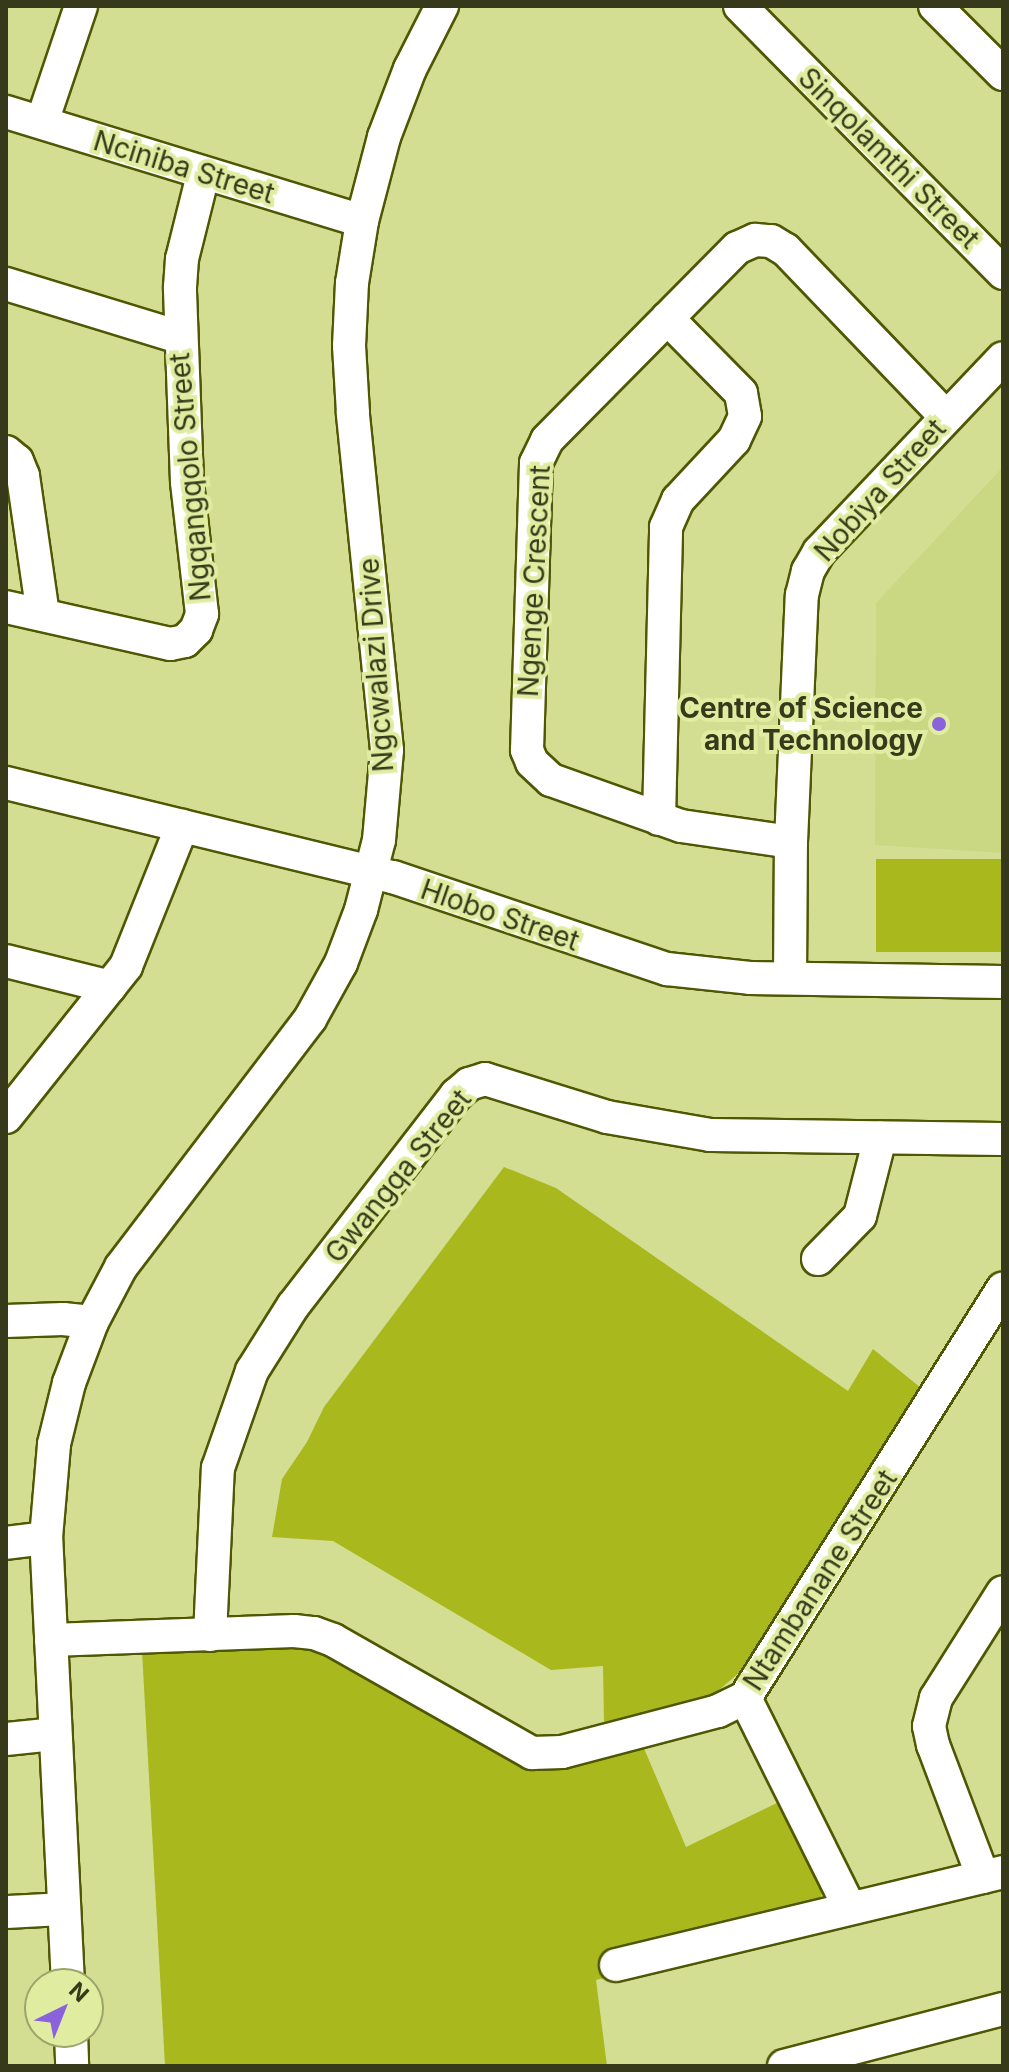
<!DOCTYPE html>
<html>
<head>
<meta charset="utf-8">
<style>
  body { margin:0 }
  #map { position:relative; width:1009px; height:2072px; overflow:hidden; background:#d3de93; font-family:Inter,sans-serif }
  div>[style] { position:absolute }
  .built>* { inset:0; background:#cad783 }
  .green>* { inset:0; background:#a9b81d; transform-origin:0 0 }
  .roads { filter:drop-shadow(2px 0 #4f5702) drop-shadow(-2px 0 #4f5702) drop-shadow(0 2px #4f5702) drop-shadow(0 -2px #4f5702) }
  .minor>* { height:32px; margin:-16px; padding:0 16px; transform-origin:16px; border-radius:16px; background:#fff }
  .dots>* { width:22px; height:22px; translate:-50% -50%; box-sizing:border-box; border:4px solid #e0eca0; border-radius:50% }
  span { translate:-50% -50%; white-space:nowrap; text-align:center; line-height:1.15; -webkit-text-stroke:8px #e0eca0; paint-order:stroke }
  .street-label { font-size:28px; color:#363a1b }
  .poi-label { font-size:28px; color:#363a1b; font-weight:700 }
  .right { translate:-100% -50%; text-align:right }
  .frame { position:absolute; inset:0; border:8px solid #363a1b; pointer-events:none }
  .north { position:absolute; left:24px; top:1968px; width:80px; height:80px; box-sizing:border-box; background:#e0eca0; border:2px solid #9ca56b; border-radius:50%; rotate:43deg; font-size:22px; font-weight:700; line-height:32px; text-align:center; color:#363a1b }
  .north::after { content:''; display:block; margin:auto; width:28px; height:36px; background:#8a62dc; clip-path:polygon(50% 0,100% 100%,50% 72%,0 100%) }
</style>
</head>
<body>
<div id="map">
  <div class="built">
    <div style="clip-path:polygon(1003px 467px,1003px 853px,875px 845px,876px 603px)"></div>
  </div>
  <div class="green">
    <div style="left:876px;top:859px;width:127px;height:93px"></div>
    <div style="clip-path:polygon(504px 1167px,556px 1188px,848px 1391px,873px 1349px,921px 1388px,746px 1667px,713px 1695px,604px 1722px,603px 1666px,551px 1670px,333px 1541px,272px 1537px,282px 1479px,307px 1442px,324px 1407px)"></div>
    <div style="clip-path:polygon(319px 1646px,542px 1762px,640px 1739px,686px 1847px,783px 1800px,822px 1888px,820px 1922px,596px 1980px,607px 2066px,165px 2066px,142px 1651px)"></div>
  </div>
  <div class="roads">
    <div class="minor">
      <div style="left:740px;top:6px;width:375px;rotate:45.4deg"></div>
      <div style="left:935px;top:6px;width:96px;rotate:45deg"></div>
      <div style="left:6px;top:112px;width:372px;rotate:17deg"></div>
      <div style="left:42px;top:122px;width:122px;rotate:-71.4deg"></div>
      <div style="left:6px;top:284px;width:181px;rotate:17deg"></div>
      <div style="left:6px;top:452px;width:14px;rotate:39deg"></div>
      <div style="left:17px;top:461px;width:16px;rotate:68deg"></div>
      <div style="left:23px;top:476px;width:140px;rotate:81.8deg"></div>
      <div style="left:6px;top:607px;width:168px;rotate:12.7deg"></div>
      <div style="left:170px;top:644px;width:15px;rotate:-11deg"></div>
      <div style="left:185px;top:641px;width:16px;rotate:-45deg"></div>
      <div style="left:196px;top:630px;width:17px;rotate:-69deg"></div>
      <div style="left:202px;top:614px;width:133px;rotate:-96.5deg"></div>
      <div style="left:187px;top:482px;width:195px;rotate:-92.1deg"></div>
      <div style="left:180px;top:287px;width:28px;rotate:-86deg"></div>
      <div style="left:182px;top:259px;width:87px;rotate:-76deg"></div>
      <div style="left:6px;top:783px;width:398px;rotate:13.7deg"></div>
      <div style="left:393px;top:877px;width:289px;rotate:18.6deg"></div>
      <div style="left:667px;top:969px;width:83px;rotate:6.2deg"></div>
      <div style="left:750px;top:978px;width:253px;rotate:0.9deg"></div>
      <div style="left:659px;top:819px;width:292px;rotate:-88.6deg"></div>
      <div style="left:666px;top:527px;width:30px;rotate:-66deg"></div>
      <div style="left:678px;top:500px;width:82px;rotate:-47deg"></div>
      <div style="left:734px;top:440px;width:26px;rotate:-65deg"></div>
      <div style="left:745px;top:416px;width:23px;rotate:-100deg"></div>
      <div style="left:741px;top:393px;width:105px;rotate:-134.6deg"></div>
      <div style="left:791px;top:842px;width:111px;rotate:-171.7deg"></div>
      <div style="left:681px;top:826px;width:138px;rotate:-160.5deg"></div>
      <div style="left:551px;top:780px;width:26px;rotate:-137deg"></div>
      <div style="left:532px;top:762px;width:13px;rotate:-113deg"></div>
      <div style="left:527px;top:750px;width:287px;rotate:-88.2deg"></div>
      <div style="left:536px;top:463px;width:25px;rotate:-64deg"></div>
      <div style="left:547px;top:440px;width:270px;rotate:-45.3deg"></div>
      <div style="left:737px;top:248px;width:20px;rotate:-24deg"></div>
      <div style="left:755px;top:240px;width:16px;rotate:4deg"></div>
      <div style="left:771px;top:241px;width:17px;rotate:31deg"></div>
      <div style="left:786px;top:250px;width:231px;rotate:46.2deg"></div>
      <div style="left:6px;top:961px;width:107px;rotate:14deg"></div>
      <div style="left:790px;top:978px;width:136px;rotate:-89.6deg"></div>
      <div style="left:791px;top:842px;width:247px;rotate:-87.5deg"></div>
      <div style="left:802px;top:595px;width:25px;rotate:-76deg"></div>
      <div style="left:808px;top:571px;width:22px;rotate:-60deg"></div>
      <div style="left:819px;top:552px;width:267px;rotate:-46.5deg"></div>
      <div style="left:6px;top:1117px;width:193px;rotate:-51.5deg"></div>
      <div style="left:126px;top:966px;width:151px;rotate:-68.2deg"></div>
      <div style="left:818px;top:1259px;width:60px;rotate:-45.7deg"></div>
      <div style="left:860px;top:1216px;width:81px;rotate:-75.6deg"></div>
      <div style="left:6px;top:1321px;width:57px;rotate:-2deg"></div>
      <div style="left:63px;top:1319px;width:29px;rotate:6deg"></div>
      <div style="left:6px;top:1543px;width:40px;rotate:-7.1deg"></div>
      <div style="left:210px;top:1635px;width:167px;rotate:-87.3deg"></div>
      <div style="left:218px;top:1468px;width:103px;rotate:-70.7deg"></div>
      <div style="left:252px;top:1371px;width:77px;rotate:-57.8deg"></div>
      <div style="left:293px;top:1306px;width:267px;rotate:-52.3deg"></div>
      <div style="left:456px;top:1095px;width:17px;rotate:-40deg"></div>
      <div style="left:469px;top:1084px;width:17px;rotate:-17deg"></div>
      <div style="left:485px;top:1079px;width:128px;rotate:17.3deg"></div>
      <div style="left:607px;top:1117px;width:105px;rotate:9.9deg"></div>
      <div style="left:710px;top:1135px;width:293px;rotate:0.8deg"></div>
      <div style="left:51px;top:1640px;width:243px;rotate:-2.1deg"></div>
      <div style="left:294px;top:1631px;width:20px;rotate:6deg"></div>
      <div style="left:314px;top:1633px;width:20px;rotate:20deg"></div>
      <div style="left:333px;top:1640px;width:229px;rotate:29.6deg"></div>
      <div style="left:532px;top:1753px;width:30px;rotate:-2deg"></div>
      <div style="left:562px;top:1752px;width:161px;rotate:-14.7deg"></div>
      <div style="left:718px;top:1711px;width:30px;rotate:-26deg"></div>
      <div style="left:745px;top:1698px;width:484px;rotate:-57.8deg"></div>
      <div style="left:745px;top:1698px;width:233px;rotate:63.5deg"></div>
      <div style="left:6px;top:1739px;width:49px;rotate:-5.8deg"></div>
      <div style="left:983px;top:1877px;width:141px;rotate:-110.7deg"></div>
      <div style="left:933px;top:1745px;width:19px;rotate:-102deg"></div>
      <div style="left:929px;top:1726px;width:29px;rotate:-76deg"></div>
      <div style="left:936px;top:1698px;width:125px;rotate:-57.7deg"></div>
      <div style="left:6px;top:1912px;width:58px;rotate:-3deg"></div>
      <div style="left:616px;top:1965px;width:398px;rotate:-13.5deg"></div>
      <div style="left:68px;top:1984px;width:447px;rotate:-92.8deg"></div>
      <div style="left:46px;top:1538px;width:94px;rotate:-85.1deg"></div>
      <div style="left:54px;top:1444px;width:63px;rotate:-76.2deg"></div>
      <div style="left:69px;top:1383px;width:65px;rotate:-69.3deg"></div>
      <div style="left:92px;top:1322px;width:62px;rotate:-62.2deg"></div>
      <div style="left:121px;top:1267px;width:312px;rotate:-52.7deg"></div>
      <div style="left:310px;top:1019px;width:64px;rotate:-61deg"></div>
      <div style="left:341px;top:963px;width:57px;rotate:-69.3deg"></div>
      <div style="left:361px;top:910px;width:72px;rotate:-75.6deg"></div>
      <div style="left:379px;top:840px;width:90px;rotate:-84.9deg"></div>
      <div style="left:387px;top:750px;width:339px;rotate:-95.8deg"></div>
      <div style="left:353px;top:413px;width:67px;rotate:-93.4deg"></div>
      <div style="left:349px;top:346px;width:63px;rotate:-87.3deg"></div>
      <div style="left:352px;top:283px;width:63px;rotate:-80.8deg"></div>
      <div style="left:362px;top:221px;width:87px;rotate:-75.3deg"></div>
      <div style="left:384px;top:137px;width:73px;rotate:-69.1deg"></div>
      <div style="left:410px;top:69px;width:71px;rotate:-63.1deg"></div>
      <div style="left:71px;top:2032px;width:34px;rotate:88deg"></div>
      <div style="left:784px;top:2066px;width:226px;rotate:-14.6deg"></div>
    </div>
  </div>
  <div class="dots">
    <div style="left:939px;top:724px;background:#8a62dc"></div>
  </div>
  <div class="street-label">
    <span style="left:889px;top:158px;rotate:45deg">Sinqolamthi Street</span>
    <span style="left:184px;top:167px;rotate:17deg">Nciniba Street</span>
    <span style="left:190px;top:477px;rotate:-95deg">Ngqangqolo Street</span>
    <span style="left:880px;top:490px;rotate:-48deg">Nobiya Street</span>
    <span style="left:534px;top:581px;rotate:-87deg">Ngenge Crescent</span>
    <span style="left:376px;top:665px;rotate:-94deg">Ngcwalazi Drive</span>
    <span style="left:500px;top:915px;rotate:19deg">Hlobo Street</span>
    <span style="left:398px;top:1176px;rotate:-51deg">Gwangqa Street</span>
    <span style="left:820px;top:1580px;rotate:-57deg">Ntambanane Street</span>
  </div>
  <div class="poi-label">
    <span class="right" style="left:923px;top:724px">Centre of Science<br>and Technology</span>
  </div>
  <div class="frame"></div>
  <div class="north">N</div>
</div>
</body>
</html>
